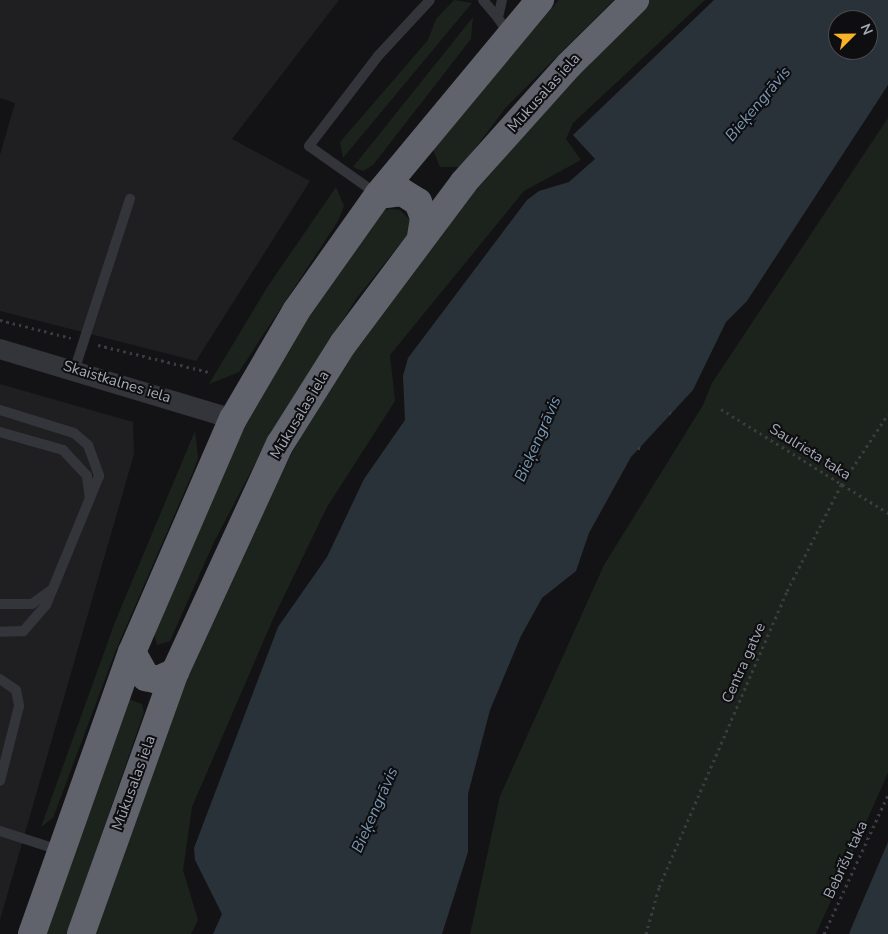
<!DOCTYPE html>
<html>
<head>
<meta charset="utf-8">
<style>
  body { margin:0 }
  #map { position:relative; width:888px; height:934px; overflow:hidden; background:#131315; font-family:"Nunito Sans",sans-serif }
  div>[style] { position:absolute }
  .built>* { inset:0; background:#1f1f22 }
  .green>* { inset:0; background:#1b231c }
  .water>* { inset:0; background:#293239 }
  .path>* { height:3px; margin-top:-1.5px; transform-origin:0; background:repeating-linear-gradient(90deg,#3a3c41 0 2.5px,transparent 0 6.5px) }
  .lane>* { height:10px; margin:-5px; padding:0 5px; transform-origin:5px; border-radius:5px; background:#34353a }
  .street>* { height:20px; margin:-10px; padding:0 10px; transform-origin:10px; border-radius:10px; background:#34353a }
  .highway>* { height:28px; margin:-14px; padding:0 14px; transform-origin:14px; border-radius:14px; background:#60636b }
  span { translate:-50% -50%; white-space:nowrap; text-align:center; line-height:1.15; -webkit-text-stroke:4px #0e0e10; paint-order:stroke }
  .street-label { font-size:15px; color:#a4a9b6 }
  .water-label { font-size:16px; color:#7997b2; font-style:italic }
  .north { position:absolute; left:828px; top:10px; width:50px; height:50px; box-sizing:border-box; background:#0e0e10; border:1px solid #4a4c52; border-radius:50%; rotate:67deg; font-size:14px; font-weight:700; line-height:20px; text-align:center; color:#a4a9b6 }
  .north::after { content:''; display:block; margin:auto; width:18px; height:22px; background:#f8b328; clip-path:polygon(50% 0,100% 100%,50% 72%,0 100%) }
</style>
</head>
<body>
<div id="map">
  <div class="built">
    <div style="clip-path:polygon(0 0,339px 0,232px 139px,310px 181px,196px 361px,0 311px,0 155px,15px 103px,0 98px)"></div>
    <div style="clip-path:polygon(0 384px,133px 422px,134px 454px,0 920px)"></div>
  </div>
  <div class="green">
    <div style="clip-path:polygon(454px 0,472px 3px,343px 158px,340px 142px,428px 40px,436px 19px)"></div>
    <div style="clip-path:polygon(559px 0,614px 0,507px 106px,461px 167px,440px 167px,431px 145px)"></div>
    <div style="clip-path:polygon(649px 0,705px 0,573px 123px,566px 139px,581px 160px,524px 191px,390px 355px,395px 401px,327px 507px,273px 619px,192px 807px,183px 870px,198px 920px,191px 934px,92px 934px,212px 607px,307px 424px,385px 305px,450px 219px,518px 137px)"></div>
    <div style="clip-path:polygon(473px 17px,471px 39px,373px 165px,363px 171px,353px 167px)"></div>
    <div style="clip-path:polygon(888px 118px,888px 773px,816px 934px,470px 934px,500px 796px,604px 565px,703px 405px,712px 383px)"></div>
    <div style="clip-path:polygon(336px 187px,344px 206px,338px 221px,239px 372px,209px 384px,268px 286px)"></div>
    <div style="clip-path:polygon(390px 209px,400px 210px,409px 219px,409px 233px,356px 299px,267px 441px,214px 542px,170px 641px,157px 645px,153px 628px,246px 424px,307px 316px,380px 211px)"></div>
    <div style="clip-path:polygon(195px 431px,198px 458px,193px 472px,116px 650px,53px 818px,41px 827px,115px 622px)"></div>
    <div style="clip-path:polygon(129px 699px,142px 704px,144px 712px,67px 934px,43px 934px)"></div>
  </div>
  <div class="water">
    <div style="clip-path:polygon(evenodd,714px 0,888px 0,888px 85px,747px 301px,726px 322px,693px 390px,631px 457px,589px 533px,576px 571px,542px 598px,521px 636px,490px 710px,468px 794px,468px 852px,442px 934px,213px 934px,222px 914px,195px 860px,194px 848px,278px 627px,327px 557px,364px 479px,405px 420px,403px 376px,408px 358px,527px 200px,539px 191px,569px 182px,595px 159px,573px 135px,714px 0,838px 20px,868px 20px,868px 50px,838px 50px,838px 20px)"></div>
    <div style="clip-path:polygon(888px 842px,888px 934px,849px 934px,853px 924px)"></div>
  </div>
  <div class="path">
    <div style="left:0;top:320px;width:73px;rotate:14.2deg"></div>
    <div style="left:98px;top:345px;width:114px;rotate:13.7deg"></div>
    <div style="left:721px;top:409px;width:197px;rotate:31.9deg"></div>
    <div style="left:669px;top:412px;width:6px;rotate:31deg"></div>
    <div style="left:638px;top:447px;width:6px;rotate:39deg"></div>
    <div style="left:646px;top:934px;width:49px;rotate:-74.5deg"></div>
    <div style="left:659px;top:887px;width:322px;rotate:-66.6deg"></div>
    <div style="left:787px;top:591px;width:119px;rotate:-63deg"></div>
    <div style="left:841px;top:485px;width:85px;rotate:-56.5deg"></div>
    <div style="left:824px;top:934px;width:153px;rotate:-65.3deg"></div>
  </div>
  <div class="lane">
    <div style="left:483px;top:0;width:23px;rotate:50deg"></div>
    <div style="left:502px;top:0;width:18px;rotate:103deg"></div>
    <div style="left:498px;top:18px;width:18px;rotate:56deg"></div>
    <div style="left:377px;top:194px;width:83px;rotate:-144.8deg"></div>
    <div style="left:309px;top:146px;width:113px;rotate:-52.5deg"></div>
    <div style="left:378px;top:56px;width:76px;rotate:-47.1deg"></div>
    <div style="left:75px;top:368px;width:178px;rotate:-72deg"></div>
    <div style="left:0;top:410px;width:77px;rotate:17.3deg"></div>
    <div style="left:74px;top:433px;width:18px;rotate:41deg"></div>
    <div style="left:88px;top:445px;width:33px;rotate:70deg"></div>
    <div style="left:99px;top:476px;width:139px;rotate:112.3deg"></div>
    <div style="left:46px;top:605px;width:35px;rotate:131deg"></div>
    <div style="left:23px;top:631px;width:23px;rotate:178deg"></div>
    <div style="left:0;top:432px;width:66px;rotate:15.9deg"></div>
    <div style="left:63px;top:450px;width:35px;rotate:47deg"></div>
    <div style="left:87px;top:476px;width:23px;rotate:83deg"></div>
    <div style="left:0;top:604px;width:32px"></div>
    <div style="left:32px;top:604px;width:24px;rotate:-36deg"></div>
    <div style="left:0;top:679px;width:19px;rotate:35deg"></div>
    <div style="left:16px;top:690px;width:16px;rotate:79deg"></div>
    <div style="left:19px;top:706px;width:77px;rotate:104.2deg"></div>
    <div style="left:0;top:831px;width:62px;rotate:17.9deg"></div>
  </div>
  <div class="street">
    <div style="left:0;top:349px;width:243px;rotate:16.7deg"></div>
  </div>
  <div class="highway">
    <div style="left:378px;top:195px;width:24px;rotate:-7deg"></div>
    <div style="left:402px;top:192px;width:19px;rotate:32deg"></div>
    <div style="left:418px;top:202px;width:17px;rotate:69deg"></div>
    <div style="left:424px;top:218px;width:19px;rotate:99deg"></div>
    <div style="left:132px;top:652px;width:29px;rotate:61deg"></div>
    <div style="left:146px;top:677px;width:12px;rotate:14deg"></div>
    <div style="left:158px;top:680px;width:19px;rotate:-25deg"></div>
    <div style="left:32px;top:934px;width:299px;rotate:-70.5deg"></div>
    <div style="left:132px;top:652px;width:254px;rotate:-66.6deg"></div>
    <div style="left:233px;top:419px;width:125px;rotate:-59.7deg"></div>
    <div style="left:296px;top:311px;width:142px;rotate:-54.7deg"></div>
    <div style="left:378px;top:195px;width:254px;rotate:-50.3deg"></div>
    <div style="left:81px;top:934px;width:278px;rotate:-70.3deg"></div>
    <div style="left:175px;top:672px;width:251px;rotate:-65.3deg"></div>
    <div style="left:280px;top:444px;width:118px;rotate:-57.8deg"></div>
    <div style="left:343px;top:344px;width:202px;rotate:-53.2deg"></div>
    <div style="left:464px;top:182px;width:157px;rotate:-48.1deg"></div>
    <div style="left:569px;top:65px;width:93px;rotate:-44.6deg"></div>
  </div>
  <div class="street-label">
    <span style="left:544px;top:93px;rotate:-48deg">Mūkusalas iela</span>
    <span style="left:117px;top:382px;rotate:17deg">Skaistkalnes iela</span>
    <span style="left:300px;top:415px;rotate:-59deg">Mūkusalas iela</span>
    <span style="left:810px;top:452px;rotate:32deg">Saulrieta taka</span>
    <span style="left:744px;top:663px;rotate:-66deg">Centra gatve</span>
    <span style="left:134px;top:783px;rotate:-70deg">Mūkusalas iela</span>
    <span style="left:846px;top:860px;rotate:-65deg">Bebrīšu taka</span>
  </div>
  <div class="water-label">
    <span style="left:758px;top:104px;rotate:-50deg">Bieķengrāvis</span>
    <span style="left:538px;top:439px;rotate:-66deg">Bieķengrāvis</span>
    <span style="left:375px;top:810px;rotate:-66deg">Bieķengrāvis</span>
  </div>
  <div class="north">N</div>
</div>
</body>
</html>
